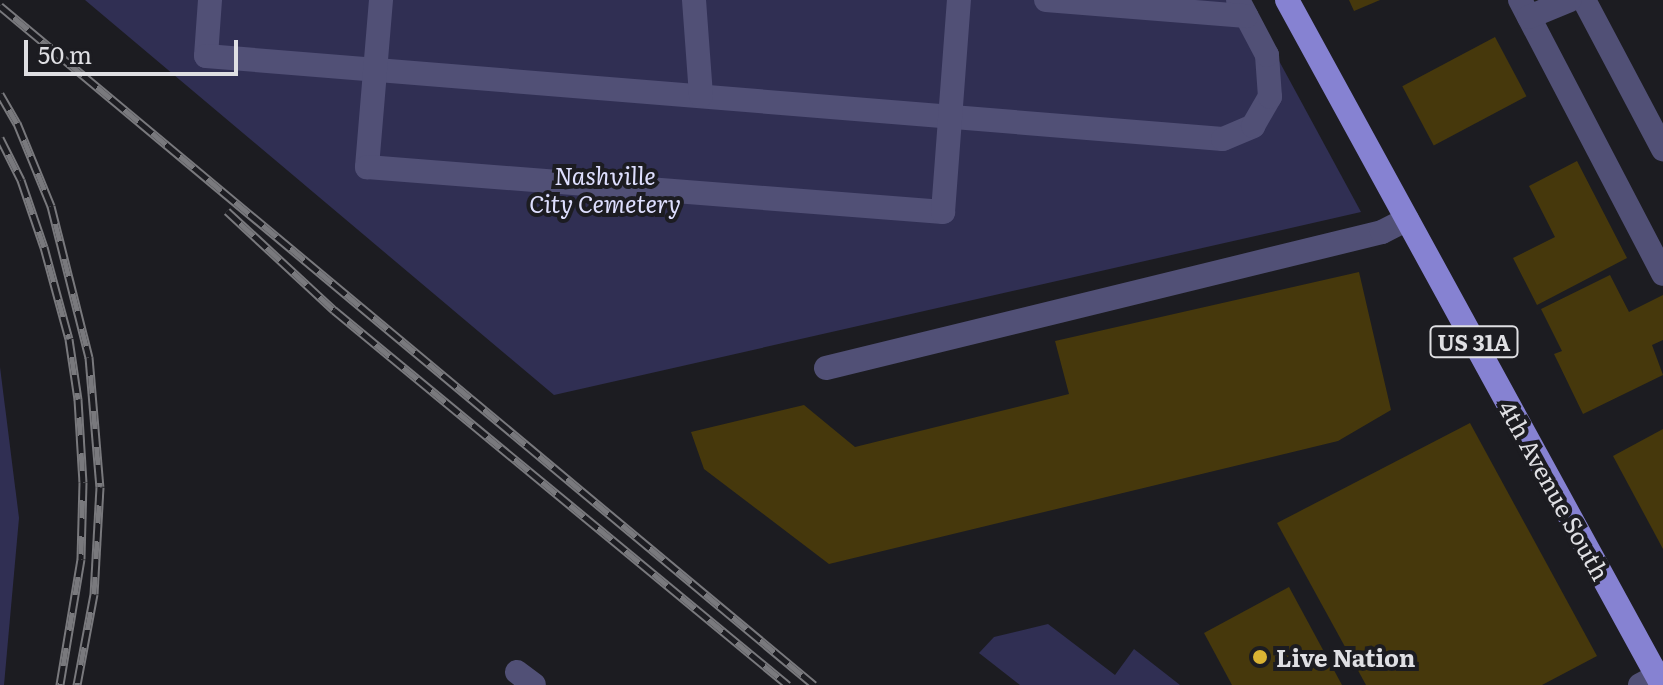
<!DOCTYPE html>
<html>
<head>
<meta charset="utf-8">
<style>
  body { margin:0 }
  #map { position:relative; width:1663px; height:685px; overflow:hidden; background:#1c1c21; font-family:Literata,serif }
  div>[style] { position:absolute }
  .green>* { inset:0; background:#302f53 }
  .building>* { inset:0; background:#46380c; transform-origin:0 0 }
  .minor>* { height:24px; margin:-12px; padding:0 12px; transform-origin:12px; border-radius:12px; background:#515076 }
  .major>* { height:24px; margin:-12px; padding:0 12px; transform-origin:12px; border-radius:12px; background:#8682d2 }
  .rail>* { height:9px; margin-top:-4.5px; transform-origin:0; background:repeating-linear-gradient(90deg,#1c1c21 0 18px,#79797d 0 36px); box-sizing:border-box; border-block:2px solid #79797d }
  .dots>* { width:22px; height:22px; translate:-50% -50%; box-sizing:border-box; border:4px solid #1c1c21; border-radius:50% }
  span { translate:-50% -50%; white-space:nowrap; text-align:center; line-height:1.15; -webkit-text-stroke:8px #1c1c21; paint-order:stroke }
  .shield-label span { padding:2px 6px; background:#1c1c21; border:2px solid; border-radius:6px; -webkit-text-stroke-width:0 }
  .shield-label { font-size:22px; color:#dfdfe3; font-weight:700 }
  .park-label { font-size:24px; color:#dedffe; font-style:italic }
  .street-label { font-size:24px; color:#dfdfe3 }
  .poi-label { font-size:24px; color:#dfdfe3; font-weight:700 }
  .left { translate:0 -50%; text-align:left }
  .scale { position:absolute; left:24px; top:40px; width:214px; height:36px; box-sizing:border-box; border:4px solid #dfdfe3; border-top:0; padding-left:10px; font-size:24px; line-height:28px; white-space:nowrap; color:#dfdfe3; -webkit-text-stroke:6px #1c1c21; paint-order:stroke }
</style>
</head>
<body>
<div id="map">
  <div class="green">
    <div style="clip-path:polygon(85px 0,1246px 0,1361px 212px,554px 395px)"></div>
    <div style="clip-path:polygon(0 367px,19px 518px,4px 685px,0 685px)"></div>
    <div style="clip-path:polygon(1048px 624px,1115px 675px,1134px 649px,1180px 685px,1020px 685px,979px 653px,994px 637px)"></div>
  </div>
  <div class="building">
    <div style="clip-path:polygon(1349px 0,1380px 0,1354px 11px)"></div>
    <div style="left:1495px;top:37px;width:67px;height:105px;rotate:62deg"></div>
    <div style="clip-path:polygon(1577px 161px,1627px 258px,1537px 305px,1513px 258px,1555px 237px,1529px 186px)"></div>
    <div style="clip-path:polygon(1359px 272px,1391px 410px,1338px 441px,829px 564px,704px 469px,691px 432px,804px 405px,855px 447px,1069px 394px,1055px 341px)"></div>
    <div style="clip-path:polygon(1610px 275px,1629px 312px,1663px 295px,1663px 340px,1652px 345px,1663px 375px,1583px 414px,1554px 354px,1562px 351px,1541px 309px)"></div>
    <div style="clip-path:polygon(1470px 423px,1597px 656px,1542px 685px,1366px 685px,1277px 523px)"></div>
    <div style="clip-path:polygon(1663px 429px,1663px 549px,1613px 456px)"></div>
    <div style="clip-path:polygon(1289px 587px,1342px 685px,1232px 685px,1204px 633px)"></div>
  </div>
  <div class="minor">
    <div style="left:210px;top:0;width:56px;rotate:94.1deg"></div>
    <div style="left:206px;top:56px;width:1020px;rotate:4.67deg"></div>
    <div style="left:1223px;top:139px;width:33px;rotate:-23deg"></div>
    <div style="left:1253px;top:126px;width:34px;rotate:-60deg"></div>
    <div style="left:1270px;top:97px;width:42px;rotate:-94.1deg"></div>
    <div style="left:1267px;top:55px;width:62px;rotate:-117.8deg"></div>
    <div style="left:381px;top:0;width:168px;rotate:94.8deg"></div>
    <div style="left:367px;top:167px;width:578px;rotate:4.47deg"></div>
    <div style="left:943px;top:212px;width:213px;rotate:-85.7deg"></div>
    <div style="left:694px;top:0;width:96px;rotate:85.8deg"></div>
    <div style="left:1046px;top:0;width:201px;rotate:4.6deg"></div>
    <div style="left:1520px;top:0;width:309px;rotate:62.4deg"></div>
    <div style="left:1584px;top:0;width:169px;rotate:62.1deg"></div>
    <div style="left:1529px;top:17px;width:44px;rotate:-22.5deg"></div>
    <div style="left:826px;top:368px;width:572px;rotate:-13.74deg"></div>
    <div style="left:1382px;top:232px;width:28px;rotate:-27deg"></div>
    <div style="left:517px;top:672px;width:21px;rotate:37deg"></div>
    <div style="left:1640px;top:685px;width:26px;rotate:-28deg"></div>
  </div>
  <div class="major">
    <div style="left:1287px;top:0;width:781px;rotate:61.3deg"></div>
  </div>
  <div class="rail">
    <div style="left:0;top:6px;width:1060px;rotate:39.83deg"></div>
    <div style="left:0;top:94px;width:34px;rotate:60deg"></div>
    <div style="left:17px;top:123px;width:90px;rotate:67.7deg"></div>
    <div style="left:51px;top:206px;width:156px;rotate:75.9deg"></div>
    <div style="left:89px;top:357px;width:130px;rotate:85.2deg"></div>
    <div style="left:100px;top:487px;width:107px;rotate:93.2deg"></div>
    <div style="left:94px;top:594px;width:93px;rotate:100.6deg"></div>
    <div style="left:0;top:138px;width:47px;rotate:63.4deg"></div>
    <div style="left:21px;top:180px;width:71px;rotate:71.1deg"></div>
    <div style="left:44px;top:247px;width:95px;rotate:74.8deg"></div>
    <div style="left:69px;top:339px;width:61px;rotate:81.5deg"></div>
    <div style="left:78px;top:399px;width:83px;rotate:86.6deg"></div>
    <div style="left:83px;top:482px;width:77px;rotate:91.5deg"></div>
    <div style="left:81px;top:559px;width:128px;rotate:99.5deg"></div>
    <div style="left:227px;top:211px;width:146px;rotate:42.8deg"></div>
    <div style="left:334px;top:310px;width:589px;rotate:39.56deg"></div>
  </div>
  <div class="dots">
    <div style="left:1260px;top:657px;background:#dab333"></div>
  </div>
  <div class="shield-label">
    <span style="left:1474px;top:342px">US 31A</span>
  </div>
  <div class="park-label">
    <span style="left:605px;top:189px">Nashville<br>City Cemetery</span>
  </div>
  <div class="street-label">
    <span style="left:1555px;top:490px;rotate:61deg">4th Avenue South</span>
  </div>
  <div class="poi-label">
    <span class="left" style="left:1276px;top:657px">Live Nation</span>
  </div>
  <div class="scale">50 m</div>
</div>
</body>
</html>
